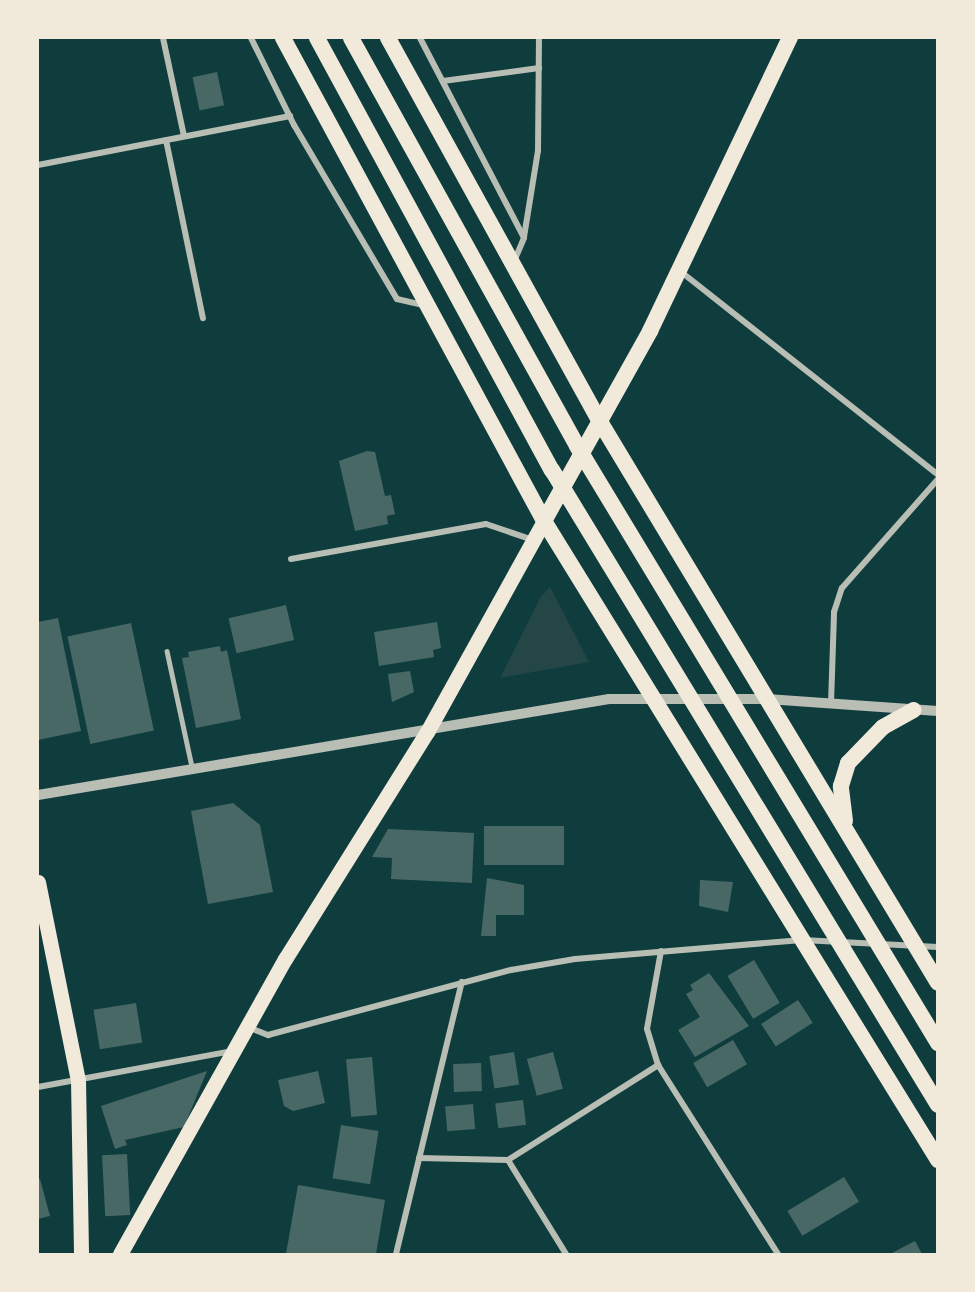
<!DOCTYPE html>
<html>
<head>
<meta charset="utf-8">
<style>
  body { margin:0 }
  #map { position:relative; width:975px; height:1292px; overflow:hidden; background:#0f3d3e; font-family:Quicksand,sans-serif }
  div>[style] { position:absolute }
  .green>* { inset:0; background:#244646 }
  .building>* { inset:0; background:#486865; transform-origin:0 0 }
  .service>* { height:4.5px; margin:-2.25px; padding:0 2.25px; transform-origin:2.25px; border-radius:2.25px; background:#b8beb3 }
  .minor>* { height:6px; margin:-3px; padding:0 3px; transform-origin:3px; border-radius:3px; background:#b8beb3 }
  .tertiary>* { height:10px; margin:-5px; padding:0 5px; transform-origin:5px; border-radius:5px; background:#b8beb3 }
  .primary>* { height:15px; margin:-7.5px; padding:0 7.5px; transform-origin:7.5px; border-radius:7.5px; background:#f1e9da }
  .trunk>* { height:16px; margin:-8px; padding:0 8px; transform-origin:8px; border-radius:8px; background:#f1e9da }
  span { translate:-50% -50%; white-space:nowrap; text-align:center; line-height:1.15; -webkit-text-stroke:4.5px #f1e9da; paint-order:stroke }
  .frame { position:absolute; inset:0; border:39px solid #f1e9da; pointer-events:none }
</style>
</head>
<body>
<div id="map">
  <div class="green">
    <div style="clip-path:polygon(550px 587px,589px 662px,500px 678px,540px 598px)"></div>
  </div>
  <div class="building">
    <div style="left:217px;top:72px;width:34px;height:25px;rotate:78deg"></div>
    <div style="clip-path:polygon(367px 451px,375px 452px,385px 496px,391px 495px,395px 514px,387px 516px,388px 524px,355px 531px,339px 461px)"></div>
    <div style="left:286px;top:605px;width:36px;height:59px;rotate:77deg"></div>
    <div style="clip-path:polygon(58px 618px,81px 731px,38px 740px,38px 622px)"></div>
    <div style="clip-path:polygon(437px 622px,441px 648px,433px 650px,434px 657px,379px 666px,374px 632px)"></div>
    <div style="left:131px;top:623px;width:110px;height:65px;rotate:78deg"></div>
    <div style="clip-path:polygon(220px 646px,221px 652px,227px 650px,241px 719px,196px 728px,182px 658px,189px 657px,188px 652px)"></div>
    <div style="clip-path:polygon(410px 671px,414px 692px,392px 702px,388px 674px)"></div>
    <div style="clip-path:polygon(233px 803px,260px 825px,273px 892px,208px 904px,191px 811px)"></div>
    <div style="left:484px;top:826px;width:80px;height:39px"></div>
    <div style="clip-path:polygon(388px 829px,474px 833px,472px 883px,391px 879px,392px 858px,372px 857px)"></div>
    <div style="clip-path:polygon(487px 878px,524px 885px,524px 915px,496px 915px,496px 936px,481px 936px)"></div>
    <div style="clip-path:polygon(700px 880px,733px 882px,728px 912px,699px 906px)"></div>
    <div style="left:754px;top:960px;width:50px;height:31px;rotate:59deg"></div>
    <div style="clip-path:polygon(709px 973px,749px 1026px,695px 1057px,678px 1030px,700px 1017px,686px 994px,693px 990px,690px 985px)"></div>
    <div style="left:798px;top:1000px;width:27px;height:44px;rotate:57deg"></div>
    <div style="left:136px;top:1003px;width:40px;height:43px;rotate:81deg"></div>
    <div style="left:733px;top:1040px;width:28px;height:46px;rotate:60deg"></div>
    <div style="left:514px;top:1052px;width:33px;height:25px;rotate:81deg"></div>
    <div style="left:553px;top:1052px;width:38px;height:27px;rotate:75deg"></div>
    <div style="left:372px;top:1057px;width:58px;height:26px;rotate:85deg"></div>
    <div style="left:481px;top:1063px;width:28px;height:28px;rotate:88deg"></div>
    <div style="clip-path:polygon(207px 1071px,184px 1127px,125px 1140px,127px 1145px,115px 1149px,101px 1106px)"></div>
    <div style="clip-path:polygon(318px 1071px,325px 1103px,293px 1111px,284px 1106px,278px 1080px)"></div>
    <div style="left:523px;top:1100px;width:25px;height:28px;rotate:83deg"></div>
    <div style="left:473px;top:1104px;width:25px;height:28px;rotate:85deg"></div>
    <div style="left:341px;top:1125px;width:38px;height:54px;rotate:9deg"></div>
    <div style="left:127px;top:1154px;width:61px;height:25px;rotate:87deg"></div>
    <div style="left:844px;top:1177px;width:29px;height:66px;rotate:59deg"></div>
    <div style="clip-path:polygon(40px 1179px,50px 1216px,38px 1219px,38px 1180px)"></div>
    <div style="clip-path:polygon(298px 1185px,385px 1200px,376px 1254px,286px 1254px)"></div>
    <div style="clip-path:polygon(915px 1241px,922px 1254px,890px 1254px)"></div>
  </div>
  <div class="service">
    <div style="left:167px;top:651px;width:119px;rotate:77.8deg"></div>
  </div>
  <div class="minor">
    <div style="left:163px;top:38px;width:100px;rotate:77.9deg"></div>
    <div style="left:251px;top:38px;width:97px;rotate:63.7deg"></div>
    <div style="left:294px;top:125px;width:202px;rotate:59.4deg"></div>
    <div style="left:397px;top:299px;width:27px;rotate:13deg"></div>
    <div style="left:420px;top:38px;width:225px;rotate:62.5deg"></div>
    <div style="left:524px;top:238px;width:26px;rotate:113deg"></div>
    <div style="left:443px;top:81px;width:97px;rotate:-7.7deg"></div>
    <div style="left:166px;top:140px;width:182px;rotate:78.3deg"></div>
    <div style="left:38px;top:165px;width:257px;rotate:-11deg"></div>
    <div style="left:524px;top:237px;width:87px;rotate:-80.8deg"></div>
    <div style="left:538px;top:151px;width:113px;rotate:-89.5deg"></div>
    <div style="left:680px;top:271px;width:329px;rotate:38.3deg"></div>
    <div style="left:291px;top:559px;width:198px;rotate:-10.2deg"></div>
    <div style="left:486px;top:524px;width:50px;rotate:18.8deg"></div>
    <div style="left:831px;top:704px;width:92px;rotate:-88.1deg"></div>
    <div style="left:834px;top:612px;width:25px;rotate:-72deg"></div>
    <div style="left:842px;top:588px;width:145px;rotate:-48.6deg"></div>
    <div style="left:661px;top:951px;width:79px;rotate:100.2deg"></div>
    <div style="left:647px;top:1029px;width:38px;rotate:73deg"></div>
    <div style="left:658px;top:1065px;width:224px;rotate:57.6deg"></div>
    <div style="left:248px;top:1027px;width:22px;rotate:22deg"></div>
    <div style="left:268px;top:1035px;width:252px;rotate:-15deg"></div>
    <div style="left:511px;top:970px;width:65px;rotate:-9.8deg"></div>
    <div style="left:575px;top:959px;width:228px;rotate:-4.8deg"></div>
    <div style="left:802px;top:940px;width:136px;rotate:2.9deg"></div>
    <div style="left:38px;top:1087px;width:197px;rotate:-10.5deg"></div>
    <div style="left:419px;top:1158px;width:89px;rotate:1.3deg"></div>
    <div style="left:508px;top:1160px;width:178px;rotate:-32.3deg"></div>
    <div style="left:508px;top:1160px;width:110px;rotate:58.3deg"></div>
    <div style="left:396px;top:1254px;width:280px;rotate:-76.4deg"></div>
  </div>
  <div class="tertiary">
    <div style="left:38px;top:795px;width:579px;rotate:-9.54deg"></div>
    <div style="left:609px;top:699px;width:158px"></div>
    <div style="left:767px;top:699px;width:171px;rotate:4deg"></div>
  </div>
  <div class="primary">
    <div style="left:38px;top:882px;width:202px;rotate:78.6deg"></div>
    <div style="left:78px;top:1080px;width:174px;rotate:89deg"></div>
    <div style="left:120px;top:1254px;width:338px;rotate:-60.8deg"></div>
    <div style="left:285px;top:959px;width:268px;rotate:-58deg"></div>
    <div style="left:427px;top:732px;width:241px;rotate:-61deg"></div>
  </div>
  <div class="trunk">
    <div style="left:283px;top:38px;width:549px;rotate:61.61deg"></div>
    <div style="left:544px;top:521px;width:751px;rotate:58.34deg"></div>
    <div style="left:317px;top:38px;width:492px;rotate:61.5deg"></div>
    <div style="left:552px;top:470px;width:743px;rotate:58.71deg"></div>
    <div style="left:351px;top:38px;width:466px;rotate:61deg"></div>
    <div style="left:577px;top:446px;width:698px;rotate:58.84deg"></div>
    <div style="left:388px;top:38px;width:442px;rotate:61.1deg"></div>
    <div style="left:602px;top:425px;width:651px;rotate:58.95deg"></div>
    <div style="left:544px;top:521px;width:218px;rotate:-60.8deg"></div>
    <div style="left:650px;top:331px;width:325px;rotate:-64.5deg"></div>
    <div style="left:845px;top:821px;width:35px;rotate:-97deg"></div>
    <div style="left:841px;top:786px;width:24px;rotate:-73deg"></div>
    <div style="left:848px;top:763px;width:50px;rotate:-45.8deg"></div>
    <div style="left:883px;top:727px;width:35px;rotate:-29deg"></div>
  </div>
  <div class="frame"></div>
</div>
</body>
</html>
